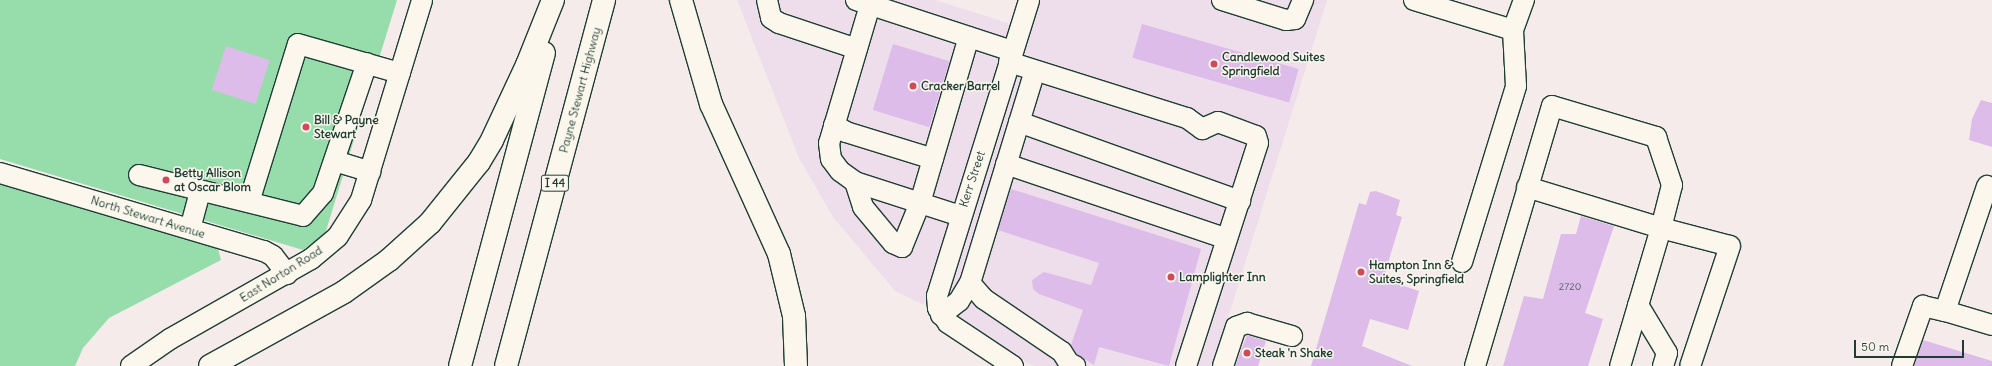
<!DOCTYPE html>
<html>
<head>
<meta charset="utf-8">
<style>
  body { margin:0 }
  #map { position:relative; width:1992px; height:366px; overflow:hidden; background:#f5ebeb; font-family:Delius,sans-serif }
  div>[style] { position:absolute }
  .built>* { inset:0; background:#eeddea }
  .green>* { inset:0; background:#96ddab }
  .building>* { inset:0; background:#ddbce9; transform-origin:0 0 }
  .roads { filter:drop-shadow(1px 0 #1f3d34) drop-shadow(-1px 0 #1f3d34) drop-shadow(0 1px #1f3d34) drop-shadow(0 -1px #1f3d34) }
  .minor>* { height:20px; margin:-10px; padding:0 10px; transform-origin:10px; border-radius:10px; background:#fbf7ec }
  .highway>* { height:22px; margin:-11px; padding:0 11px; transform-origin:11px; border-radius:11px; background:#fbf7ec }
  .dots>* { width:11px; height:11px; translate:-50% -50%; box-sizing:border-box; border:2px solid #fbf7ec; border-radius:50% }
  span { translate:-50% -50%; white-space:nowrap; text-align:center; line-height:1.15; -webkit-text-stroke:3px #fbf7ec; paint-order:stroke }
  .number-label { font-size:10px; color:#4e5d61 }
  .number-label span { -webkit-text-stroke-width:0 }
  .shield-label span { padding:1px 3px; background:#fbf7ec; border:1px solid; border-radius:3px; -webkit-text-stroke-width:0 }
  .shield-label { font-size:11px; color:#1f3d34; font-weight:700 }
  .poi-label { font-size:12px; color:#1f3d34; font-weight:700 }
  .left { translate:0 -50%; text-align:left }
  .street-label { font-size:12px; color:#1f3d34 }
  .scale { position:absolute; left:1854px; top:340px; width:110px; height:18px; box-sizing:border-box; border:2px solid #1f3d34; border-top:0; padding-left:5px; font-size:12px; line-height:14px; white-space:nowrap; color:#1f3d34; -webkit-text-stroke:3px #fbf7ec; paint-order:stroke }
</style>
</head>
<body>
<div id="map">
  <div class="built">
    <div style="clip-path:polygon(737px 0,935px 0,1011px 24px,924px 305px,895px 291px,833px 217px,799px 158px)"></div>
    <div style="clip-path:polygon(1040px 0,1327px 0,1213px 366px,1034px 366px,1001px 349px,963px 322px,952px 309px,949px 290px)"></div>
  </div>
  <div class="green">
    <div style="clip-path:polygon(0 0,397px 0,325px 234px,303px 250px,0 159px)"></div>
    <div style="clip-path:polygon(0 183px,217px 245px,221px 260px,109px 318px,83px 348px,75px 366px,0 366px)"></div>
  </div>
  <div class="building">
    <div style="left:1142px;top:24px;width:163px;height:35px;rotate:16deg"></div>
    <div style="left:893px;top:44px;width:59px;height:69px;rotate:17deg"></div>
    <div style="left:226px;top:46px;width:46px;height:46px;rotate:18deg"></div>
    <div style="clip-path:polygon(1981px 100px,1992px 103px,1992px 147px,1969px 140px,1972px 119px)"></div>
    <div style="clip-path:polygon(1011px 189px,1201px 249px,1169px 366px,1099px 347px,1094px 365px,1077px 354px,1071px 345px,1083px 310px,1039px 294px,1033px 289px,1032px 280px,1044px 272px,1091px 285px,1099px 263px,998px 230px)"></div>
    <div style="clip-path:polygon(1376px 191px,1400px 200px,1396px 215px,1402px 217px,1383px 279px,1419px 291px,1408px 330px,1370px 319px,1362px 346px,1412px 366px,1311px 366px,1359px 203px,1366px 205px,1370px 192px)"></div>
    <div style="clip-path:polygon(1581px 216px,1614px 226px,1585px 313px,1603px 319px,1588px 366px,1503px 366px,1524px 296px,1543px 299px,1561px 234px,1576px 234px)"></div>
    <div style="clip-path:polygon(1247px 335px,1266px 341px,1258px 366px,1235px 366px)"></div>
    <div style="clip-path:polygon(1923px 340px,1992px 361px,1992px 366px,1914px 366px)"></div>
  </div>
  <div class="roads">
    <div class="minor">
      <div style="left:767px;top:0;width:18px;rotate:77deg"></div>
      <div style="left:771px;top:18px;width:9px;rotate:32deg"></div>
      <div style="left:779px;top:23px;width:82px;rotate:18.4deg"></div>
      <div style="left:856px;top:0;width:164px;rotate:18.1deg"></div>
      <div style="left:1222px;top:0;width:67px;rotate:17.4deg"></div>
      <div style="left:1286px;top:20px;width:9px;rotate:-6deg"></div>
      <div style="left:1295px;top:19px;width:21px;rotate:-67deg"></div>
      <div style="left:1414px;top:0;width:103px;rotate:16.9deg"></div>
      <div style="left:870px;top:5px;width:144px;rotate:106.5deg"></div>
      <div style="left:829px;top:143px;width:16px;rotate:83deg"></div>
      <div style="left:831px;top:159px;width:15px;rotate:53deg"></div>
      <div style="left:840px;top:171px;width:19px;rotate:36deg"></div>
      <div style="left:855px;top:182px;width:110px;rotate:17.9deg"></div>
      <div style="left:1009px;top:62px;width:187px;rotate:17.5deg"></div>
      <div style="left:1187px;top:118px;width:19px;rotate:36deg"></div>
      <div style="left:1202px;top:129px;width:17px;rotate:-24deg"></div>
      <div style="left:1218px;top:122px;width:40px;rotate:20.2deg"></div>
      <div style="left:1256px;top:136px;width:7px;rotate:74deg"></div>
      <div style="left:1258px;top:143px;width:234px;rotate:107.9deg"></div>
      <div style="left:1019px;top:122px;width:235px;rotate:19.7deg"></div>
      <div style="left:834px;top:125px;width:14px;rotate:30deg"></div>
      <div style="left:846px;top:132px;width:91px;rotate:17.2deg"></div>
      <div style="left:335px;top:161px;width:37px;rotate:17deg"></div>
      <div style="left:1006px;top:164px;width:233px;rotate:18.7deg"></div>
      <div style="left:0;top:173px;width:275px;rotate:16.5deg"></div>
      <div style="left:264px;top:251px;width:10px;rotate:29deg"></div>
      <div style="left:273px;top:256px;width:23px;rotate:52deg"></div>
      <div style="left:139px;top:175px;width:169px;rotate:14deg"></div>
      <div style="left:303px;top:216px;width:30px;rotate:-49deg"></div>
      <div style="left:323px;top:193px;width:137px;rotate:-71.3deg"></div>
      <div style="left:855px;top:182px;width:26px;rotate:72deg"></div>
      <div style="left:863px;top:207px;width:47px;rotate:50.2deg"></div>
      <div style="left:893px;top:243px;width:10px;rotate:24deg"></div>
      <div style="left:902px;top:247px;width:48px;rotate:-67.8deg"></div>
      <div style="left:920px;top:203px;width:173px;rotate:-73.6deg"></div>
      <div style="left:1527px;top:187px;width:140px;rotate:17deg"></div>
      <div style="left:1661px;top:228px;width:144px;rotate:106.5deg"></div>
      <div style="left:249px;top:202px;width:165px;rotate:-72.8deg"></div>
      <div style="left:298px;top:44px;width:106px;rotate:15.9deg"></div>
      <div style="left:190px;top:229px;width:39px;rotate:-75deg"></div>
      <div style="left:1462px;top:262px;width:184px;rotate:-72.9deg"></div>
      <div style="left:1516px;top:86px;width:56px;rotate:-93.1deg"></div>
      <div style="left:1513px;top:30px;width:32px;rotate:-70deg"></div>
      <div style="left:970px;top:283px;width:21px;rotate:49deg"></div>
      <div style="left:984px;top:299px;width:94px;rotate:34.2deg"></div>
      <div style="left:1062px;top:352px;width:13px;rotate:58deg"></div>
      <div style="left:1069px;top:363px;width:7px;rotate:27deg"></div>
      <div style="left:1638px;top:305px;width:56px;rotate:58.9deg"></div>
      <div style="left:1667px;top:353px;width:14px;rotate:107deg"></div>
      <div style="left:1945px;top:311px;width:49px;rotate:16.6deg"></div>
      <div style="left:941px;top:315px;width:23px;rotate:-38deg"></div>
      <div style="left:959px;top:301px;width:21px;rotate:-59deg"></div>
      <div style="left:970px;top:283px;width:222px;rotate:-73deg"></div>
      <div style="left:131px;top:366px;width:47px;rotate:-34.7deg"></div>
      <div style="left:170px;top:339px;width:162px;rotate:-29.6deg"></div>
      <div style="left:311px;top:259px;width:35px;rotate:-40deg"></div>
      <div style="left:338px;top:236px;width:43px;rotate:-57.4deg"></div>
      <div style="left:361px;top:200px;width:209px;rotate:-73deg"></div>
      <div style="left:1013px;top:366px;width:78px;rotate:-146.5deg"></div>
      <div style="left:948px;top:323px;width:18px;rotate:-124deg"></div>
      <div style="left:938px;top:308px;width:12px;rotate:-95deg"></div>
      <div style="left:937px;top:296px;width:310px;rotate:-72.7deg"></div>
      <div style="left:1223px;top:366px;width:41px;rotate:-71.6deg"></div>
      <div style="left:1236px;top:327px;width:12px;rotate:-20deg"></div>
      <div style="left:1247px;top:323px;width:47px;rotate:16.1deg"></div>
      <div style="left:1475px;top:366px;width:271px;rotate:-73.5deg"></div>
      <div style="left:1552px;top:106px;width:109px;rotate:16.6deg"></div>
      <div style="left:1656px;top:137px;width:51px;rotate:71.6deg"></div>
      <div style="left:1672px;top:185px;width:44px;rotate:104.3deg"></div>
      <div style="left:1661px;top:228px;width:71px;rotate:14.6deg"></div>
      <div style="left:1730px;top:246px;width:126px;rotate:108.4deg"></div>
      <div style="left:1902px;top:366px;width:64px;rotate:-70.7deg"></div>
      <div style="left:1923px;top:306px;width:23px;rotate:13deg"></div>
      <div style="left:1945px;top:311px;width:132px;rotate:-71.4deg"></div>
    </div>
    <div class="highway">
      <div style="left:681px;top:0;width:108px;rotate:73.9deg"></div>
      <div style="left:711px;top:104px;width:165px;rotate:65.6deg"></div>
      <div style="left:779px;top:254px;width:64px;rotate:76.4deg"></div>
      <div style="left:794px;top:316px;width:50px;rotate:87.7deg"></div>
      <div style="left:210px;top:366px;width:153px;rotate:-28.9deg"></div>
      <div style="left:344px;top:292px;width:55px;rotate:-35.4deg"></div>
      <div style="left:389px;top:260px;width:55px;rotate:-42.1deg"></div>
      <div style="left:430px;top:223px;width:78px;rotate:-51.2deg"></div>
      <div style="left:479px;top:162px;width:26px;rotate:-59deg"></div>
      <div style="left:492px;top:140px;width:83px;rotate:-65deg"></div>
      <div style="left:527px;top:65px;width:70px;rotate:-68.2deg"></div>
      <div style="left:460px;top:366px;width:324px;rotate:-75deg"></div>
      <div style="left:506px;top:366px;width:379px;rotate:-75deg"></div>
    </div>
  </div>
  <div class="dots">
    <div style="left:1214px;top:64px;background:#d1495b"></div>
    <div style="left:913px;top:86px;background:#d1495b"></div>
    <div style="left:306px;top:127px;background:#d1495b"></div>
    <div style="left:166px;top:180px;background:#d1495b"></div>
    <div style="left:1361px;top:272px;background:#d1495b"></div>
    <div style="left:1171px;top:277px;background:#d1495b"></div>
    <div style="left:1247px;top:353px;background:#d1495b"></div>
  </div>
  <div class="number-label">
    <span style="left:1570px;top:287px">2720</span>
  </div>
  <div class="shield-label">
    <span style="left:555px;top:183px">I 44</span>
  </div>
  <div class="poi-label">
    <span class="left" style="left:1222px;top:64px">Candlewood Suites<br>Springfield</span>
    <span class="left" style="left:921px;top:86px">Cracker Barrel</span>
    <span class="left" style="left:314px;top:127px">Bill &amp; Payne<br>Stewart</span>
    <span class="left" style="left:174px;top:180px">Betty Allison<br>at Oscar Blom</span>
    <span class="left" style="left:1369px;top:272px">Hampton Inn &amp;<br>Suites, Springfield</span>
    <span class="left" style="left:1179px;top:277px">Lamplighter Inn</span>
    <span class="left" style="left:1255px;top:353px">Steak 'n Shake</span>
  </div>
  <div class="street-label">
    <span style="left:580px;top:90px;rotate:-75deg">Payne Stewart Highway</span>
    <span style="left:972px;top:179px;rotate:-72deg">Kerr Street</span>
    <span style="left:148px;top:217px;rotate:17deg">North Stewart Avenue</span>
    <span style="left:281px;top:274px;rotate:-32deg">East Norton Road</span>
  </div>
  <div class="scale">50 m</div>
</div>
</body>
</html>
